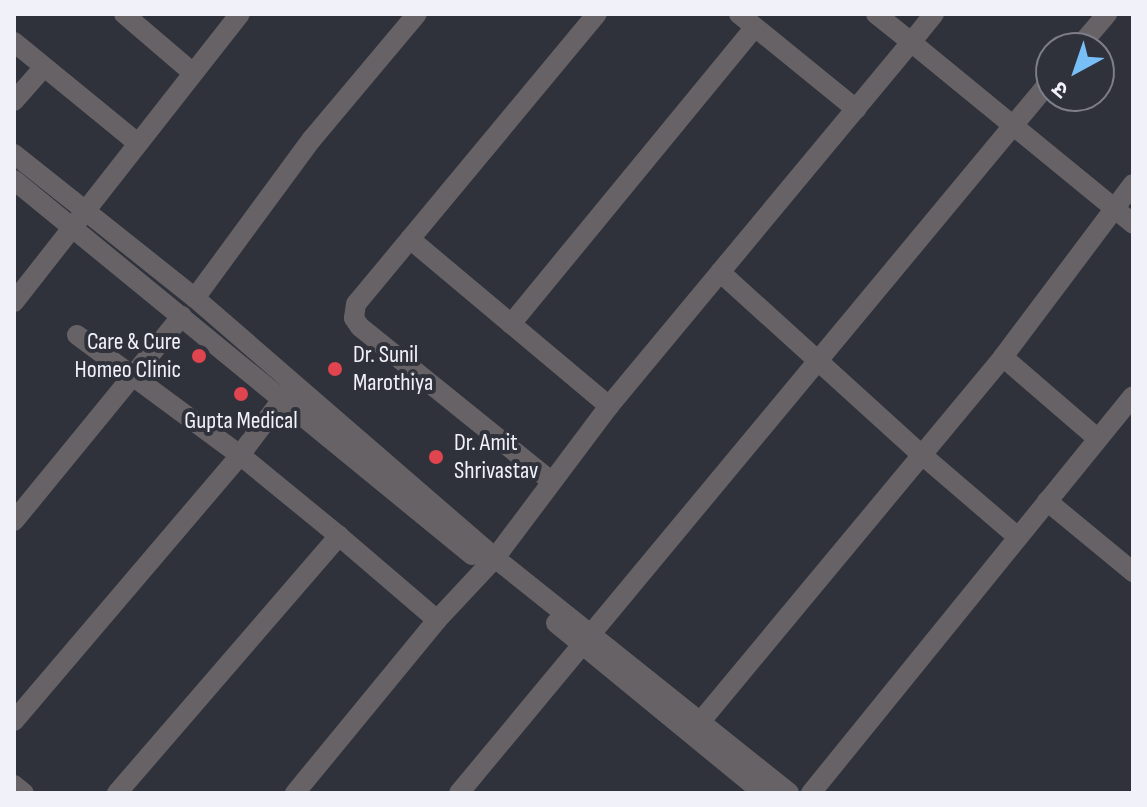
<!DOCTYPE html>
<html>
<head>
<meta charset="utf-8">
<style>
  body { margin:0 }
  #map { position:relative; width:1147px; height:807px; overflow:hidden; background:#2f313b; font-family:"Sofia Sans Condensed","Noto Sans Devanagari",sans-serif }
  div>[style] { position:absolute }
  .minor>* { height:20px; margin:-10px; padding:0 10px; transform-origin:10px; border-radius:10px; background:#666265 }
  .dots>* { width:22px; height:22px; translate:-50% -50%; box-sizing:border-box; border:4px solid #2f313b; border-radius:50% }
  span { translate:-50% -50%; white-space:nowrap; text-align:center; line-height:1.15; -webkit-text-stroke:8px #2f313b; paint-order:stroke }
  .poi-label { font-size:24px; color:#f1f2f9 }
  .right { translate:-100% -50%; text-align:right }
  .left { translate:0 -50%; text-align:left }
  .frame { position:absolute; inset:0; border:16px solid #f1f2f9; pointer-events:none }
  .north { position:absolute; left:1035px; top:32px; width:80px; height:80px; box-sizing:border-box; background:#2f313b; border:2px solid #7d7e87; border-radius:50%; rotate:220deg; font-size:22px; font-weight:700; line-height:32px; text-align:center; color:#f1f2f9 }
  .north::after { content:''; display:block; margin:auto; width:28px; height:36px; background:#78bff7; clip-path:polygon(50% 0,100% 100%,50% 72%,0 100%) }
</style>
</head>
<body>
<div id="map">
  <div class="minor">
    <div style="left:124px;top:14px;width:89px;rotate:40.5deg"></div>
    <div style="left:739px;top:14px;width:151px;rotate:39.1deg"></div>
    <div style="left:934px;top:14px;width:36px;rotate:129deg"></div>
    <div style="left:911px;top:42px;width:287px;rotate:39.3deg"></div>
    <div style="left:14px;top:42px;width:158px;rotate:39.3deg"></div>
    <div style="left:1078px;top:48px;width:45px;rotate:-49.5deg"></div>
    <div style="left:14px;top:101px;width:45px;rotate:-48.6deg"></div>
    <div style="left:14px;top:154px;width:231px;rotate:38.5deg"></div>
    <div style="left:195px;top:298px;width:397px;rotate:40.9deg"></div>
    <div style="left:495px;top:558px;width:376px;rotate:38.6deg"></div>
    <div style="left:14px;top:180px;width:592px;rotate:39.31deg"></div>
    <div style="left:410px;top:239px;width:260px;rotate:40deg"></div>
    <div style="left:720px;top:272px;width:271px;rotate:42.2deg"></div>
    <div style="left:921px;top:454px;width:128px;rotate:40.6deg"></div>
    <div style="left:195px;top:298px;width:197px;rotate:-53.7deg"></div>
    <div style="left:312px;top:139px;width:163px;rotate:-50deg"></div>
    <div style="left:14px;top:302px;width:366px;rotate:-51.9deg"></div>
    <div style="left:511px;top:324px;width:384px;rotate:-50.6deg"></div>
    <div style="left:77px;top:335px;width:202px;rotate:36.4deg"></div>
    <div style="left:240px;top:455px;width:128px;rotate:39.3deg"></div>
    <div style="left:1003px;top:357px;width:125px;rotate:40.8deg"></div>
    <div style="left:551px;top:481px;width:245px;rotate:-141.1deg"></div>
    <div style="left:360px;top:327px;width:11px;rotate:-124deg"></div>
    <div style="left:354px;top:318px;width:14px;rotate:-82deg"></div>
    <div style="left:356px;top:304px;width:377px;rotate:-50.3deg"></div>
    <div style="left:1047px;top:501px;width:112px;rotate:39.5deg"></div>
    <div style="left:14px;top:521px;width:265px;rotate:-50.7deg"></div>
    <div style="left:556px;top:623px;width:268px;rotate:39.4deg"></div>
    <div style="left:14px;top:721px;width:349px;rotate:-49.6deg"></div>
    <div style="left:240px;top:455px;width:83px;rotate:-52.9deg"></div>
    <div style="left:701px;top:721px;width:473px;rotate:-50.3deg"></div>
    <div style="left:1003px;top:357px;width:216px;rotate:-53.1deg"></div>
    <div style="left:14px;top:785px;width:13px;rotate:39deg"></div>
    <div style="left:117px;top:793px;width:340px;rotate:-49.2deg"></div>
    <div style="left:339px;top:536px;width:129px;rotate:40.6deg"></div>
    <div style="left:295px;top:793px;width:224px;rotate:-50.6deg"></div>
    <div style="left:437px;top:620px;width:85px;rotate:-46.9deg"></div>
    <div style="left:495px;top:558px;width:190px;rotate:-53.1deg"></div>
    <div style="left:609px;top:406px;width:473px;rotate:-50.3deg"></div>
    <div style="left:911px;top:42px;width:45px;rotate:-141.3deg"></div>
    <div style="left:459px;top:793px;width:927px;rotate:-50.3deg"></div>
    <div style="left:811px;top:793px;width:511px;rotate:-50.96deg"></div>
  </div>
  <div class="dots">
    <div style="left:199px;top:356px;background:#e0444e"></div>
    <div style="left:335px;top:369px;background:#e0444e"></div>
    <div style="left:241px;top:394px;background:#e0444e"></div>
    <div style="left:436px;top:457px;background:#e0444e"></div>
  </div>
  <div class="poi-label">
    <span class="right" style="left:181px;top:356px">Care &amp; Cure<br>Homeo Clinic</span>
    <span class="left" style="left:353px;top:369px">Dr. Sunil<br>Marothiya</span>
    <span style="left:241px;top:421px">Gupta Medical</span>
    <span class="left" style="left:454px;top:457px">Dr. Amit<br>Shrivastav</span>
  </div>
  <div class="frame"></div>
  <div class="north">उ</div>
</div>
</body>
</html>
